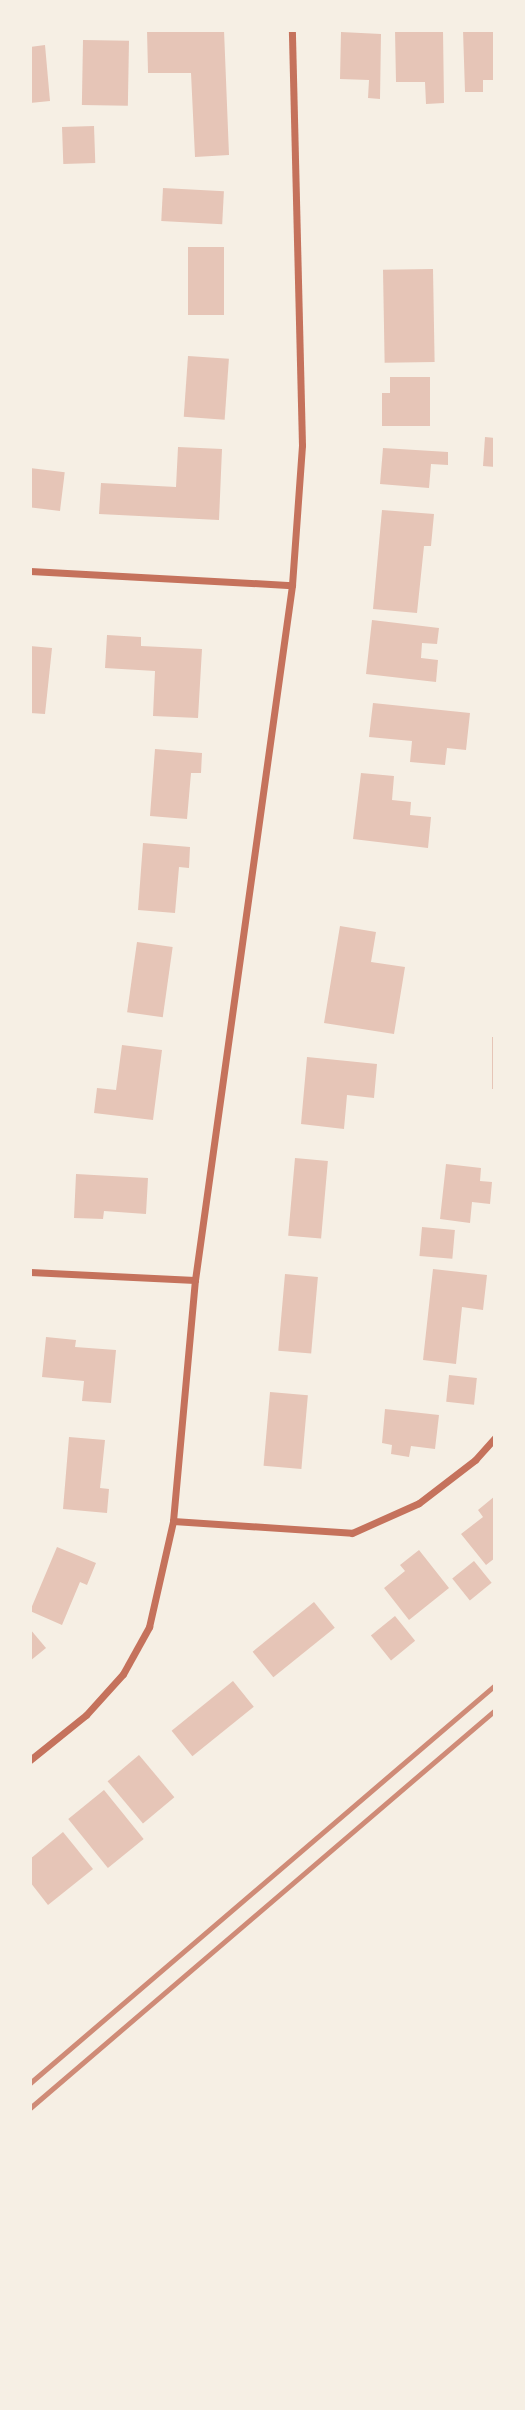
<!DOCTYPE html>
<html>
<head>
<meta charset="utf-8">
<style>
  body { margin:0 }
  #map { position:relative; width:525px; height:2410px; overflow:hidden; background:#f6efe4; font-family:Helvetica,sans-serif }
  div>[style] { position:absolute }
  .building>* { inset:0; background:#e6c5b7; transform-origin:0 0 }
  .minor>* { height:7px; margin:-3.5px; padding:0 3.5px; transform-origin:3.5px; border-radius:3.5px; background:#c5725c }
  .rail>* { height:5px; margin:-2.5px; padding:0 2.5px; transform-origin:2.5px; border-radius:2.5px; background:#cf8b77 }
  span { translate:-50% -50%; white-space:nowrap; text-align:center; line-height:1.15; -webkit-text-stroke:5px #f6efe4; paint-order:stroke }
  .frame { position:absolute; inset:0; border:32px solid #f6efe4; pointer-events:none }
</style>
</head>
<body>
<div id="map">
  <div class="building">
    <div style="clip-path:polygon(147px 30px,224px 30px,229px 155px,195px 157px,191px 73px,148px 73px)"></div>
    <div style="clip-path:polygon(395px 30px,443px 30px,444px 103px,426px 104px,425px 82px,396px 82px)"></div>
    <div style="clip-path:polygon(463px 30px,495px 30px,495px 80px,483px 80px,483px 92px,465px 92px)"></div>
    <div style="clip-path:polygon(341px 32px,381px 34px,380px 99px,368px 98px,369px 80px,340px 79px)"></div>
    <div style="left:83px;top:40px;width:46px;height:65px;rotate:1deg"></div>
    <div style="clip-path:polygon(45px 45px,50px 101px,30px 103px,30px 47px)"></div>
    <div style="left:94px;top:126px;width:37px;height:32px;rotate:88deg"></div>
    <div style="left:163px;top:188px;width:61px;height:33px;rotate:3deg"></div>
    <div style="left:224px;top:247px;width:68px;height:36px;rotate:90deg"></div>
    <div style="left:433px;top:269px;width:93px;height:50px;rotate:89deg"></div>
    <div style="left:188px;top:356px;width:41px;height:61px;rotate:4deg"></div>
    <div style="clip-path:polygon(390px 377px,430px 377px,430px 426px,382px 426px,382px 393px,390px 393px)"></div>
    <div style="clip-path:polygon(485px 437px,495px 438px,495px 467px,483px 466px)"></div>
    <div style="clip-path:polygon(178px 447px,222px 449px,219px 520px,99px 514px,101px 483px,176px 487px)"></div>
    <div style="clip-path:polygon(383px 448px,448px 452px,448px 465px,431px 464px,429px 488px,380px 484px)"></div>
    <div style="left:30px;top:468px;width:35px;height:39px;rotate:7deg"></div>
    <div style="clip-path:polygon(382px 510px,434px 514px,431px 546px,424px 546px,417px 613px,373px 609px)"></div>
    <div style="clip-path:polygon(372px 620px,439px 628px,437px 644px,422px 643px,421px 658px,438px 660px,436px 682px,366px 674px)"></div>
    <div style="clip-path:polygon(107px 635px,141px 637px,141px 646px,202px 649px,198px 718px,153px 716px,155px 671px,105px 668px)"></div>
    <div style="clip-path:polygon(30px 646px,52px 648px,45px 714px,30px 713px)"></div>
    <div style="clip-path:polygon(373px 703px,470px 713px,466px 750px,447px 748px,445px 765px,410px 762px,412px 741px,369px 737px)"></div>
    <div style="clip-path:polygon(155px 749px,202px 753px,201px 773px,191px 773px,187px 819px,150px 816px)"></div>
    <div style="clip-path:polygon(361px 773px,394px 776px,392px 800px,411px 802px,410px 815px,431px 817px,428px 848px,353px 839px)"></div>
    <div style="clip-path:polygon(143px 843px,190px 847px,189px 868px,179px 867px,175px 913px,138px 910px)"></div>
    <div style="clip-path:polygon(340px 926px,376px 932px,371px 962px,405px 967px,394px 1034px,324px 1023px)"></div>
    <div style="left:137px;top:942px;width:36px;height:71px;rotate:8deg"></div>
    <div style="left:492px;top:1037px;width:3px;height:52px"></div>
    <div style="clip-path:polygon(122px 1045px,162px 1050px,153px 1120px,94px 1113px,97px 1088px,116px 1090px)"></div>
    <div style="clip-path:polygon(307px 1057px,377px 1064px,374px 1098px,347px 1095px,344px 1129px,301px 1124px)"></div>
    <div style="left:295px;top:1158px;width:33px;height:78px;rotate:5deg"></div>
    <div style="clip-path:polygon(446px 1164px,481px 1168px,480px 1181px,492px 1182px,490px 1204px,472px 1202px,470px 1223px,440px 1219px)"></div>
    <div style="clip-path:polygon(76px 1174px,148px 1178px,146px 1214px,104px 1211px,103px 1219px,74px 1218px)"></div>
    <div style="left:422px;top:1227px;width:33px;height:29px;rotate:5deg"></div>
    <div style="clip-path:polygon(433px 1269px,487px 1275px,483px 1310px,462px 1307px,456px 1364px,423px 1360px)"></div>
    <div style="left:285px;top:1274px;width:33px;height:77px;rotate:5deg"></div>
    <div style="clip-path:polygon(46px 1337px,76px 1340px,75px 1347px,116px 1350px,111px 1403px,82px 1401px,84px 1381px,42px 1377px)"></div>
    <div style="left:449px;top:1375px;width:28px;height:27px;rotate:6deg"></div>
    <div style="left:270px;top:1392px;width:38px;height:74px;rotate:5deg"></div>
    <div style="clip-path:polygon(385px 1409px,439px 1415px,435px 1449px,411px 1446px,409px 1457px,391px 1454px,392px 1445px,382px 1443px)"></div>
    <div style="clip-path:polygon(69px 1437px,105px 1440px,100px 1488px,109px 1489px,107px 1513px,63px 1509px)"></div>
    <div style="clip-path:polygon(495px 1496px,495px 1558px,486px 1565px,461px 1534px,483px 1517px,478px 1510px)"></div>
    <div style="clip-path:polygon(57px 1547px,96px 1563px,87px 1585px,80px 1582px,62px 1625px,30px 1611px)"></div>
    <div style="clip-path:polygon(419px 1550px,449px 1588px,409px 1620px,384px 1588px,405px 1571px,400px 1565px)"></div>
    <div style="left:474px;top:1561px;width:28px;height:28px;rotate:51deg"></div>
    <div style="left:314px;top:1602px;width:33px;height:79px;rotate:51deg"></div>
    <div style="left:395px;top:1616px;width:32px;height:31px;rotate:51deg"></div>
    <div style="clip-path:polygon(30px 1629px,46px 1648px,30px 1661px)"></div>
    <div style="left:233px;top:1681px;width:33px;height:79px;rotate:51deg"></div>
    <div style="left:139px;top:1755px;width:55px;height:41px;rotate:50deg"></div>
    <div style="left:104px;top:1790px;width:63px;height:46px;rotate:51deg"></div>
    <div style="clip-path:polygon(63px 1832px,93px 1869px,48px 1905px,30px 1882px,30px 1859px)"></div>
  </div>
  <div class="minor">
    <div style="left:30px;top:571px;width:262px;rotate:3.1deg"></div>
    <div style="left:30px;top:1272px;width:165px;rotate:2.8deg"></div>
    <div style="left:173px;top:1521px;width:179px;rotate:3.8deg"></div>
    <div style="left:352px;top:1533px;width:73px;rotate:-24.1deg"></div>
    <div style="left:419px;top:1503px;width:71px;rotate:-37.5deg"></div>
    <div style="left:475px;top:1460px;width:30px;rotate:-48deg"></div>
    <div style="left:30px;top:1760px;width:72px;rotate:-38.8deg"></div>
    <div style="left:86px;top:1715px;width:55px;rotate:-47.9deg"></div>
    <div style="left:123px;top:1674px;width:54px;rotate:-61deg"></div>
    <div style="left:149px;top:1627px;width:109px;rotate:-77.2deg"></div>
    <div style="left:173px;top:1521px;width:242px;rotate:-84.8deg"></div>
    <div style="left:195px;top:1280px;width:702px;rotate:-82.05deg"></div>
    <div style="left:292px;top:585px;width:140px;rotate:-85.9deg"></div>
    <div style="left:302px;top:445px;width:415px;rotate:-91.4deg"></div>
  </div>
  <div class="rail">
    <div style="left:30px;top:2083px;width:612px;rotate:-40.56deg"></div>
    <div style="left:30px;top:2108px;width:612px;rotate:-40.56deg"></div>
  </div>
  <div class="frame"></div>
</div>
</body>
</html>
